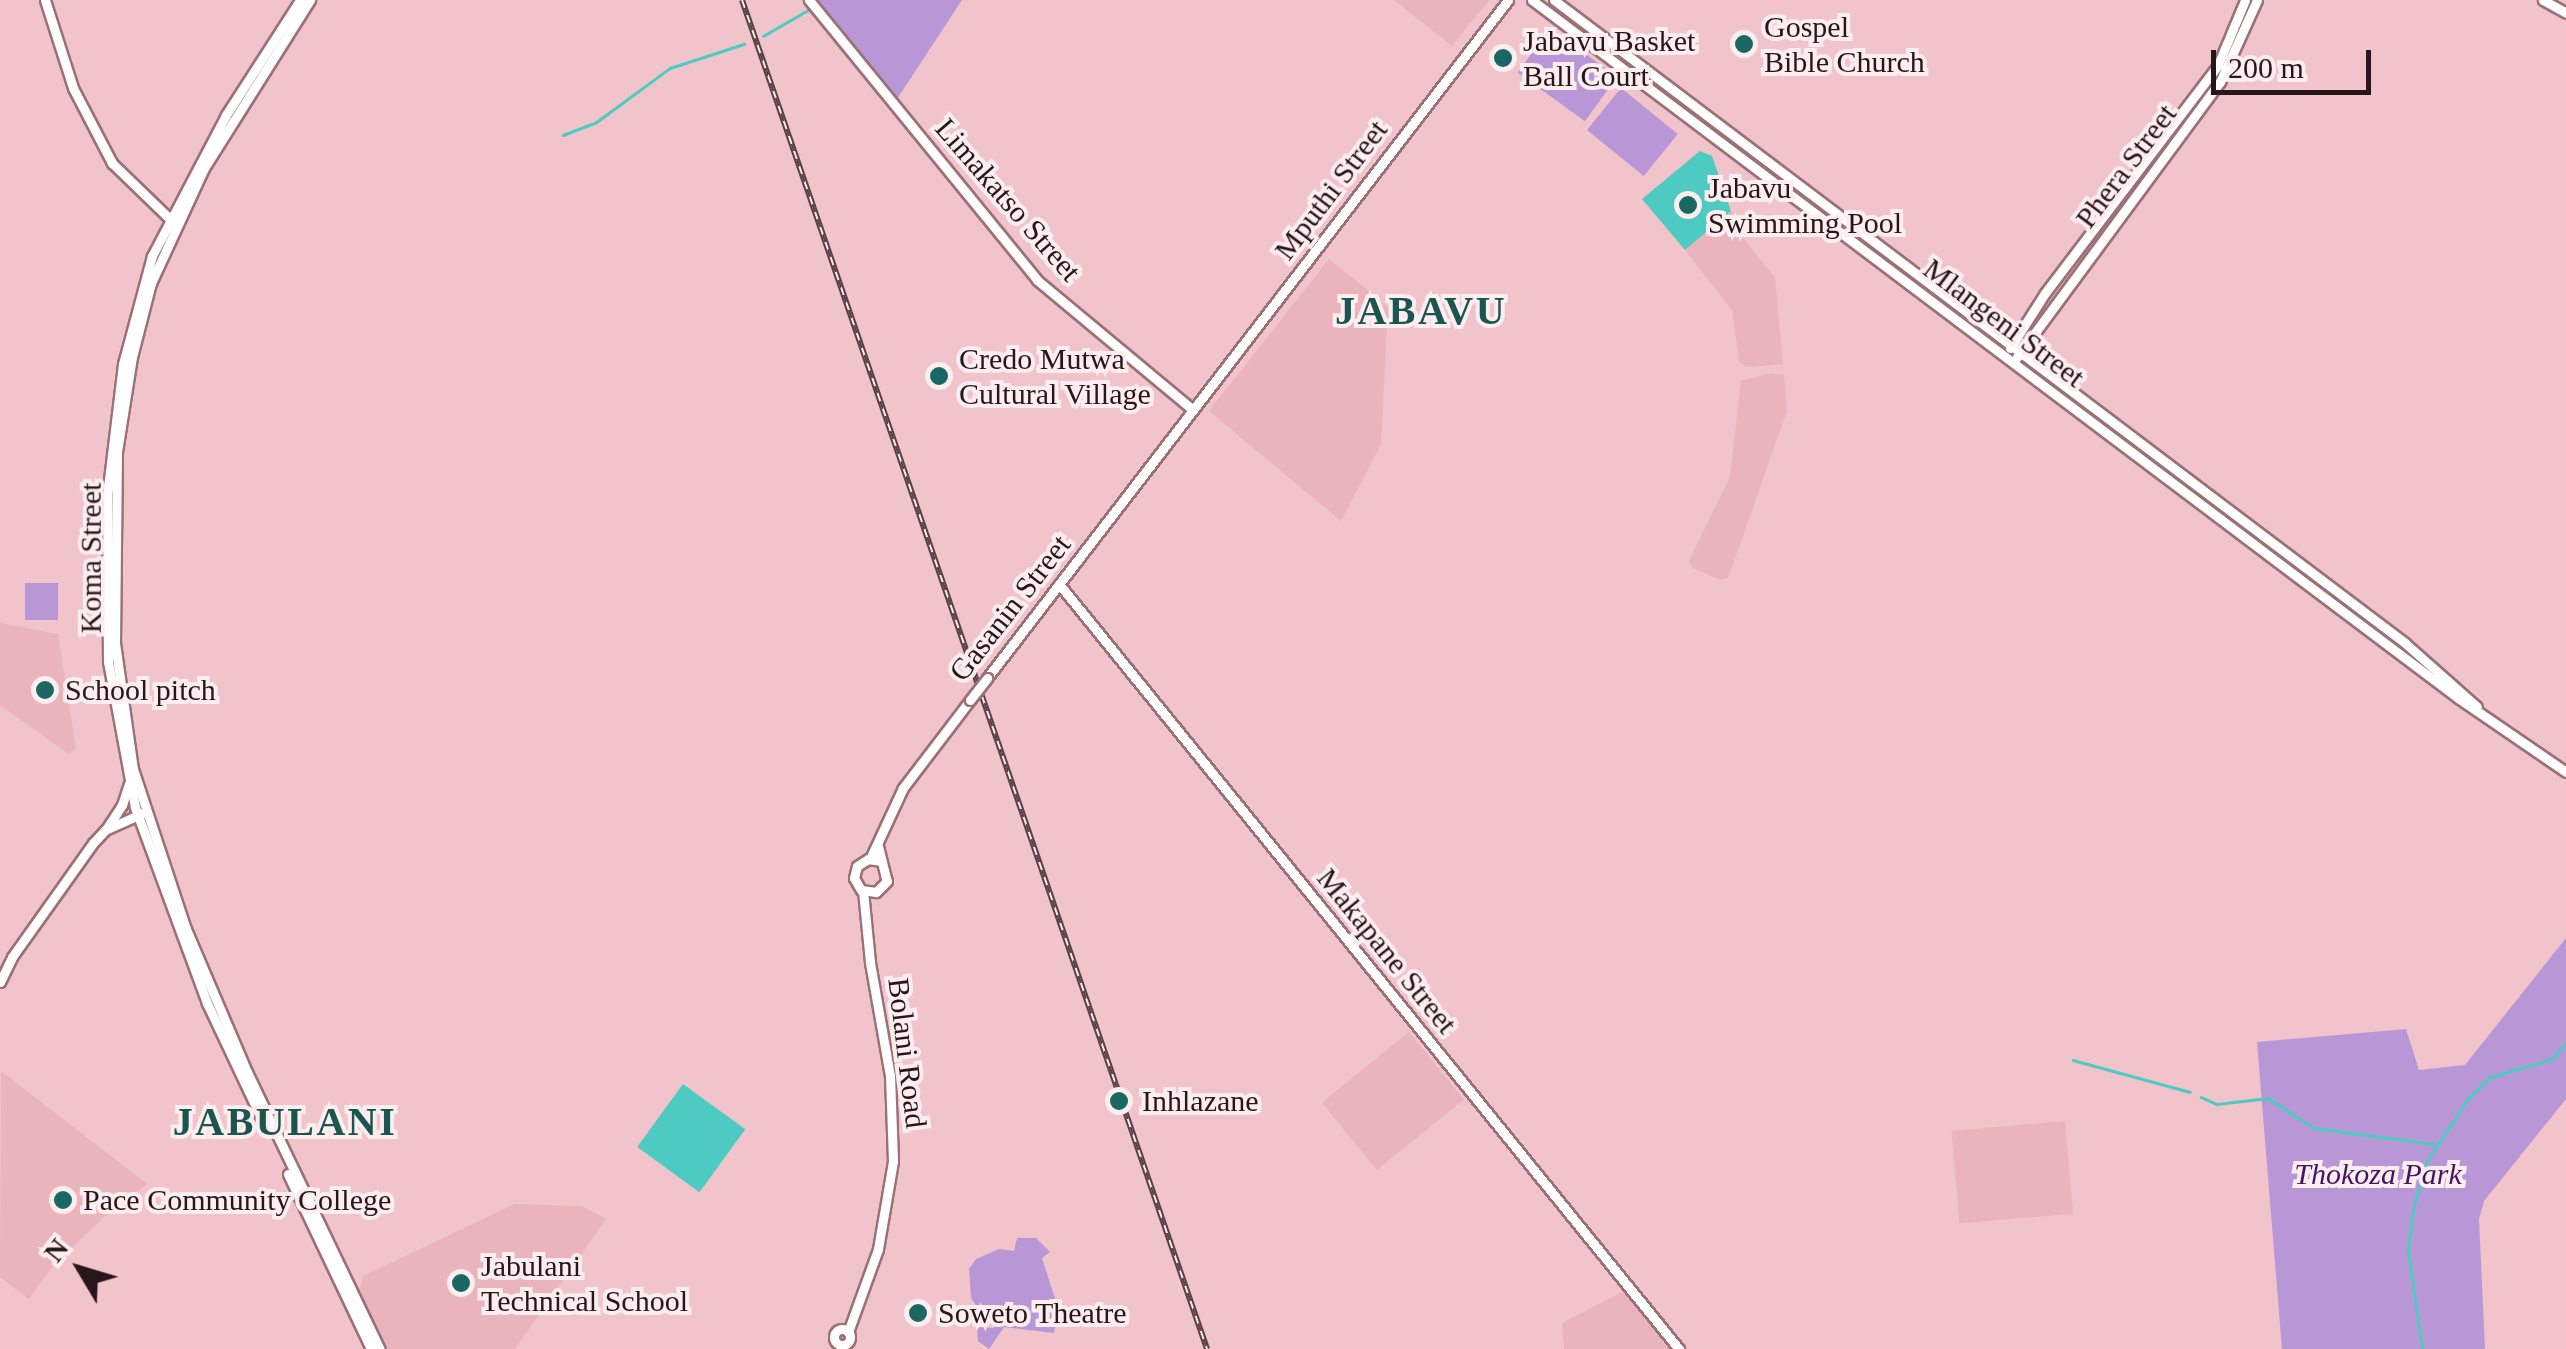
<!DOCTYPE html>
<html>
<head>
<meta charset="utf-8">
<style>
  body { margin:0 }
  #map { position:relative; width:2566px; height:1349px; overflow:hidden; background:#f1c3ca; font-family:"Times New Roman",serif }
  div>[style] { position:absolute }
  .built>* { inset:0; background:#e9b4bc; transform-origin:0 0 }
  .green>* { inset:0; background:#b997d7; transform-origin:0 0 }
  .water>* { inset:0; background:#4dcbc2; transform-origin:0 0 }
  .stream>* { height:2.5px; margin:-1.25px; padding:0 1.25px; transform-origin:1.25px; border-radius:1.25px; background:#4dcbc2 }
  .roads { filter:drop-shadow(2px 0 #9b7177) drop-shadow(-2px 0 #9b7177) drop-shadow(0 2px #9b7177) drop-shadow(0 -2px #9b7177) }
  .secondary>* { height:9px; margin:-4.5px; padding:0 4.5px; transform-origin:4.5px; border-radius:4.5px; background:#fff }
  .secondary>.ring { margin:-4.5px; padding:0; box-sizing:content-box; background:none; border:9px solid #fff; border-radius:50% }
  .rail>* { height:6px; margin-top:-3px; transform-origin:0; background:repeating-linear-gradient(90deg,#fcedef 0 8px,#584044 0 16px); box-sizing:border-box; border-block:2px solid #584044 }
  .bridges { filter:drop-shadow(2px 0 #9b7177) drop-shadow(-2px 0 #9b7177) drop-shadow(0 2px #9b7177) drop-shadow(0 -2px #9b7177) }
  .secondary-bridge>* { height:9px; margin:-4.5px; padding:0 4.5px; transform-origin:4.5px; border-radius:4.5px; background:#fff }
  .dots>* { width:28px; height:28px; translate:-50% -50%; box-sizing:border-box; border:5px solid #fcedef; border-radius:50% }
  span { translate:-50% -50%; white-space:nowrap; text-align:center; line-height:1.15; -webkit-text-stroke:8px #fcedef; paint-order:stroke }
  .poi-label { font-size:30px; color:#28171a }
  .left { translate:0 -50%; text-align:left }
  .street-label { font-size:30px; color:#28171a }
  .park-label { font-size:30px; color:#461465; font-style:italic }
  .district-label { font-size:40px; color:#1a5550; font-weight:700; letter-spacing:2.5px }
  .north { position:absolute; left:30px; top:1219px; width:100px; height:100px; -webkit-text-stroke:8px #fcedef; paint-order:stroke; rotate:308deg; font-size:28px; font-weight:700; line-height:40px; text-align:center; color:#28171a }
  .north::after { content:''; display:block; margin:auto; width:35px; height:45px; background:#28171a; clip-path:polygon(50% 0,100% 100%,50% 72%,0 100%) }
  .scale { position:absolute; left:2211px; top:50px; width:160px; height:45px; box-sizing:border-box; border:5px solid #28171a; border-top:0; padding-left:12px; font-size:30px; line-height:35px; white-space:nowrap; color:#28171a; -webkit-text-stroke:8px #fcedef; paint-order:stroke }
</style>
</head>
<body>
<div id="map">
  <div class="built">
    <div style="clip-path:polygon(1394px 0,1489px 0,1452px 46px)"></div>
    <div style="clip-path:polygon(1731px 211px,1743px 238px,1775px 278px,1783px 364px,1746px 367px,1739px 361px,1732px 310px,1685px 250px)"></div>
    <div style="clip-path:polygon(1329px 259px,1388px 307px,1381px 444px,1341px 521px,1209px 411px)"></div>
    <div style="clip-path:polygon(1771px 373px,1784px 375px,1787px 411px,1728px 578px,1720px 580px,1693px 568px,1689px 561px,1730px 477px,1741px 381px)"></div>
    <div style="clip-path:polygon(0 623px,58px 634px,76px 749px,69px 754px,0 705px)"></div>
    <div style="left:1409px;top:1032px;width:87px;height:112px;rotate:51deg"></div>
    <div style="clip-path:polygon(1px 1071px,147px 1184px,106px 1215px,52px 1267px,29px 1299px,0 1277px)"></div>
    <div style="left:2065px;top:1121px;width:93px;height:114px;rotate:85deg"></div>
    <div style="clip-path:polygon(515px 1204px,582px 1206px,606px 1219px,515px 1349px,387px 1349px,359px 1291px,363px 1276px)"></div>
    <div style="clip-path:polygon(1624px 1291px,1670px 1349px,1564px 1349px,1562px 1323px)"></div>
  </div>
  <div class="green">
    <div style="clip-path:polygon(816px 0,962px 0,897px 99px)"></div>
    <div style="left:1550px;top:28px;width:83px;height:55px;rotate:36deg"></div>
    <div style="left:1621px;top:88px;width:73px;height:54px;rotate:39deg"></div>
    <div style="left:58px;top:583px;width:37px;height:33px;rotate:90deg"></div>
    <div style="clip-path:polygon(2566px 938px,2566px 1099px,2484px 1201px,2479px 1219px,2485px 1349px,2282px 1349px,2257px 1042px,2406px 1029px,2419px 1070px,2465px 1065px)"></div>
    <div style="clip-path:polygon(1017px 1238px,1036px 1238px,1050px 1252px,1042px 1258px,1058px 1308px,1054px 1333px,1004px 1327px,989px 1349px,978px 1341px,977px 1327px,994px 1328px,996px 1323px,982px 1314px,971px 1298px,969px 1269px,976px 1259px,999px 1249px,1014px 1251px)"></div>
  </div>
  <div class="water">
    <div style="clip-path:polygon(1700px 151px,1712px 156px,1731px 211px,1685px 250px,1642px 199px)"></div>
    <div style="left:683px;top:1084px;width:77px;height:78px;rotate:36deg"></div>
  </div>
  <div class="stream">
    <div style="left:763px;top:36px;width:54px;rotate:-29.9deg"></div>
    <div style="left:563px;top:135px;width:34px;rotate:-21deg"></div>
    <div style="left:595px;top:123px;width:93px;rotate:-36.3deg"></div>
    <div style="left:670px;top:68px;width:78px;rotate:-18deg"></div>
    <div style="left:2073px;top:1060px;width:121px;rotate:15.3deg"></div>
    <div style="left:2201px;top:1097px;width:17px;rotate:24deg"></div>
    <div style="left:2217px;top:1104px;width:51px;rotate:-6.7deg"></div>
    <div style="left:2268px;top:1098px;width:55px;rotate:33.1deg"></div>
    <div style="left:2314px;top:1128px;width:121px;rotate:7.6deg"></div>
    <div style="left:2422px;top:1349px;width:99px;rotate:-98.1deg"></div>
    <div style="left:2408px;top:1251px;width:42px;rotate:-83.2deg"></div>
    <div style="left:2413px;top:1209px;width:50px;rotate:-73.7deg"></div>
    <div style="left:2427px;top:1161px;width:73px;rotate:-56.7deg"></div>
    <div style="left:2467px;top:1100px;width:33px;rotate:-45deg"></div>
    <div style="left:2490px;top:1077px;width:65px;rotate:-16.2deg"></div>
    <div style="left:2552px;top:1059px;width:21px;rotate:-49deg"></div>
  </div>
  <div class="roads">
    <div class="secondary">
      <div style="left:45px;top:0;width:92px;rotate:72.3deg"></div>
      <div style="left:73px;top:88px;width:85px;rotate:62.5deg"></div>
      <div style="left:112px;top:163px;width:85px;rotate:44deg"></div>
      <div style="left:310px;top:0;width:199px;rotate:122.2deg"></div>
      <div style="left:204px;top:168px;width:127px;rotate:114.7deg"></div>
      <div style="left:151px;top:283px;width:76px;rotate:104.4deg"></div>
      <div style="left:132px;top:357px;width:96px;rotate:99deg"></div>
      <div style="left:117px;top:452px;width:191px;rotate:90.6deg"></div>
      <div style="left:115px;top:643px;width:127px;rotate:81.9deg"></div>
      <div style="left:133px;top:769px;width:169px;rotate:71.7deg"></div>
      <div style="left:186px;top:929px;width:155px;rotate:66.9deg"></div>
      <div style="left:247px;top:1072px;width:307px;rotate:64.4deg"></div>
      <div style="left:809px;top:0;width:361px;rotate:50.8deg"></div>
      <div style="left:1037px;top:280px;width:203px;rotate:39.8deg"></div>
      <div style="left:1532px;top:0;width:1160px;rotate:37.01deg"></div>
      <div style="left:2458px;top:698px;width:131px;rotate:34.4deg"></div>
      <div style="left:1554px;top:0;width:1067px;rotate:37.07deg"></div>
      <div style="left:2405px;top:643px;width:96px;rotate:41.6deg"></div>
      <div style="left:2543px;top:0;width:26px;rotate:29deg"></div>
      <div style="left:2010px;top:348px;width:65px;rotate:-57.5deg"></div>
      <div style="left:2045px;top:293px;width:286px;rotate:-52.8deg"></div>
      <div style="left:2218px;top:65px;width:70px;rotate:-67.4deg"></div>
      <div style="left:2017px;top:357px;width:342px;rotate:-53.6deg"></div>
      <div style="left:2220px;top:82px;width:90px;rotate:-65.7deg"></div>
      <div style="left:1059px;top:584px;width:985px;rotate:50.98deg"></div>
      <div style="left:987px;top:678px;width:855px;rotate:-52.46deg"></div>
      <div style="left:107px;top:828px;width:27px;rotate:-57deg"></div>
      <div style="left:122px;top:805px;width:22px;rotate:-72deg"></div>
      <div style="left:878px;top:846px;width:36px;rotate:76deg"></div>
      <div style="left:887px;top:881px;width:16px;rotate:135deg"></div>
      <div style="left:876px;top:892px;width:15px;rotate:-172deg"></div>
      <div style="left:861px;top:890px;width:14px;rotate:-120deg"></div>
      <div style="left:854px;top:878px;width:12px;rotate:-76deg"></div>
      <div style="left:857px;top:866px;width:13px;rotate:-32deg"></div>
      <div style="left:868px;top:859px;width:12px;rotate:9deg"></div>
      <div style="left:870px;top:859px;width:78px;rotate:-65.1deg"></div>
      <div style="left:903px;top:788px;width:111px;rotate:-52.7deg"></div>
      <div style="left:0;top:982px;width:28px;rotate:-64deg"></div>
      <div style="left:12px;top:957px;width:140px;rotate:-54.6deg"></div>
      <div style="left:93px;top:843px;width:18px;rotate:-47deg"></div>
      <div style="left:105px;top:830px;width:42px;rotate:-24.1deg"></div>
      <div style="left:266px;top:1128px;width:138px;rotate:-115.3deg"></div>
      <div style="left:207px;top:1003px;width:209px;rotate:-110.2deg"></div>
      <div style="left:135px;top:807px;width:147px;rotate:-100.5deg"></div>
      <div style="left:108px;top:662px;width:166px;rotate:-90.3deg"></div>
      <div style="left:107px;top:496px;width:133px;rotate:-83.1deg"></div>
      <div style="left:123px;top:364px;width:112px;rotate:-75deg"></div>
      <div style="left:152px;top:256px;width:159px;rotate:-62.3deg"></div>
      <div style="left:226px;top:115px;width:137px;rotate:-57.2deg"></div>
      <div style="left:288px;top:1174px;width:194px;rotate:64.6deg"></div>
      <div class="ring" style="left:834px;top:1329px;width:7px;height:7px"></div>
      <div style="left:848px;top:1332px;width:88px;rotate:-70.1deg"></div>
      <div style="left:878px;top:1249px;width:89px;rotate:-80.3deg"></div>
      <div style="left:893px;top:1161px;width:85px;rotate:-92deg"></div>
      <div style="left:890px;top:1076px;width:116px;rotate:-100deg"></div>
      <div style="left:870px;top:962px;width:71px;rotate:-95.6deg"></div>
    </div>
  </div>
  <div class="rail">
    <div style="left:742px;top:0;width:1427px;rotate:70.98deg"></div>
  </div>
  <div class="bridges">
    <div class="secondary-bridge">
      <div style="left:970px;top:700px;width:28px;rotate:-52deg"></div>
    </div>
  </div>
  <div class="dots">
    <div style="left:1744px;top:44px;background:#1b6762"></div>
    <div style="left:1503px;top:58px;background:#1b6762"></div>
    <div style="left:1688px;top:205px;background:#1b6762"></div>
    <div style="left:939px;top:376px;background:#1b6762"></div>
    <div style="left:45px;top:690px;background:#1b6762"></div>
    <div style="left:1119px;top:1101px;background:#1b6762"></div>
    <div style="left:63px;top:1200px;background:#1b6762"></div>
    <div style="left:461px;top:1283px;background:#1b6762"></div>
    <div style="left:918px;top:1313px;background:#1b6762"></div>
  </div>
  <div class="poi-label">
    <span class="left" style="left:1764px;top:44px">Gospel<br>Bible Church</span>
    <span class="left" style="left:1523px;top:58px">Jabavu Basket<br>Ball Court</span>
    <span class="left" style="left:1708px;top:205px">Jabavu<br>Swimming Pool</span>
    <span class="left" style="left:959px;top:376px">Credo Mutwa<br>Cultural Village</span>
    <span class="left" style="left:65px;top:690px">School pitch</span>
    <span class="left" style="left:1142px;top:1101px">Inhlazane</span>
    <span class="left" style="left:83px;top:1200px">Pace Community College</span>
    <span class="left" style="left:481px;top:1283px">Jabulani<br>Technical School</span>
    <span class="left" style="left:938px;top:1313px">Soweto Theatre</span>
  </div>
  <div class="street-label">
    <span style="left:2126px;top:166px;rotate:-53deg">Phera Street</span>
    <span style="left:1331px;top:190px;rotate:-53deg">Mputhi Street</span>
    <span style="left:1008px;top:200px;rotate:49deg">Limakatso Street</span>
    <span style="left:2004px;top:323px;rotate:37deg">Mlangeni Street</span>
    <span style="left:91px;top:558px;rotate:-90deg">Koma Street</span>
    <span style="left:1010px;top:608px;rotate:-52deg">Gasanin Street</span>
    <span style="left:1387px;top:951px;rotate:51deg">Makapane Street</span>
    <span style="left:907px;top:1053px;rotate:83deg">Bolani Road</span>
  </div>
  <div class="park-label">
    <span style="left:2378px;top:1174px">Thokoza Park</span>
  </div>
  <div class="district-label">
    <span style="left:1421px;top:311px">JABAVU</span>
    <span style="left:285px;top:1122px">JABULANI</span>
  </div>
  <div class="north">N</div>
  <div class="scale">200 m</div>
</div>
</body>
</html>
